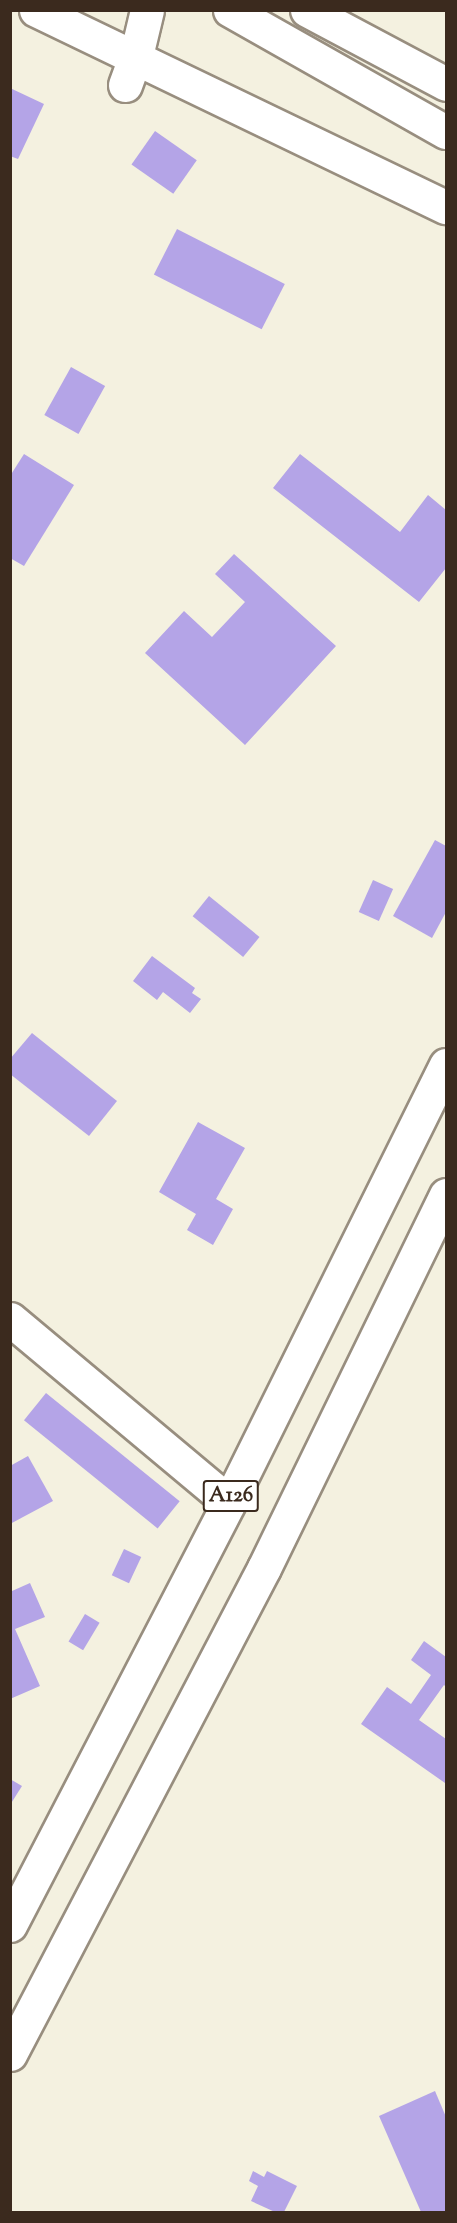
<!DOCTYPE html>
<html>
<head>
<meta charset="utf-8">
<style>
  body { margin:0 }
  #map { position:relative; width:457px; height:2223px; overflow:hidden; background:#f4f1e0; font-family:"Sorts Mill Goudy",serif }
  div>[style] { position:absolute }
  .building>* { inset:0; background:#b4a4e7; transform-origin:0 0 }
  .roads { filter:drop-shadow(2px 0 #988e7f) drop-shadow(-2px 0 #988e7f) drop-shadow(0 2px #988e7f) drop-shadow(0 -2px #988e7f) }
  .street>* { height:33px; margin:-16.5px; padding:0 16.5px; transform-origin:16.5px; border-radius:16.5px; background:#fff }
  .secondary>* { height:33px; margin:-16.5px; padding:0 16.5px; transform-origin:16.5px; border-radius:16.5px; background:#fff }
  .highway>* { height:33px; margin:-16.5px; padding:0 16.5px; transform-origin:16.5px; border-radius:16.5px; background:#fff }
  span { translate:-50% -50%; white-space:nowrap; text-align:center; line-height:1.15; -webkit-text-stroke:4.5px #fff; paint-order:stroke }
  .shield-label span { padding:2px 4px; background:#fff; border:2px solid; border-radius:4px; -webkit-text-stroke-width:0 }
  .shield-label { font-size:21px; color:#3b2a1e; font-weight:700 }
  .frame { position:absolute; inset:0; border:12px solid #3b2a1e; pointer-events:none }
</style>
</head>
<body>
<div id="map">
  <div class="building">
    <div style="clip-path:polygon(10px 88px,44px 104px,18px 159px,10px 156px)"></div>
    <div style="left:155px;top:131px;width:51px;height:41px;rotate:35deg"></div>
    <div style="left:177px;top:229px;width:121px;height:51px;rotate:27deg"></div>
    <div style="left:71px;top:367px;width:39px;height:55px;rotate:29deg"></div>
    <div style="clip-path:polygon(24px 454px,74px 485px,24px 566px,10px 558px,10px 476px)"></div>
    <div style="clip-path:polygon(300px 454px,400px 532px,428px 495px,446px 510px,446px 568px,419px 602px,273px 488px)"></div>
    <div style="clip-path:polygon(234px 554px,336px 646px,245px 745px,145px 653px,184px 611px,212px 637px,245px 602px,215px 574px)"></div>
    <div style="clip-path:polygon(435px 840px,446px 846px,446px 912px,432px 938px,393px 916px)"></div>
    <div style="left:373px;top:880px;width:22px;height:35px;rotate:24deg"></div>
    <div style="left:209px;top:896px;width:65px;height:26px;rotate:39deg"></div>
    <div style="clip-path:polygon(152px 956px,195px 988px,192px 993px,201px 999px,190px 1013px,163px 992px,157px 1000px,133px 981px)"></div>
    <div style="clip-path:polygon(32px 1033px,117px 1101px,89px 1136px,10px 1074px,10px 1059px)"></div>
    <div style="clip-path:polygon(198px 1122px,245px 1148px,216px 1199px,233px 1209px,213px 1245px,187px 1230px,196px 1214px,159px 1192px)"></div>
    <div style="left:46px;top:1393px;width:172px;height:35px;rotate:39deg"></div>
    <div style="clip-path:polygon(28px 1456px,53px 1501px,10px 1524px,10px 1466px)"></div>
    <div style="left:124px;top:1549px;width:19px;height:29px;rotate:25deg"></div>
    <div style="clip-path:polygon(30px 1583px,45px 1617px,15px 1629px,40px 1686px,10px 1699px,10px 1587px,12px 1591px)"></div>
    <div style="left:85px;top:1614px;width:17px;height:32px;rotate:31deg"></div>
    <div style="clip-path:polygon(424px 1641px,446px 1657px,446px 1687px,444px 1685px,419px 1720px,446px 1739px,445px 1783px,361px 1724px,387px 1687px,411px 1704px,431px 1675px,411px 1660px)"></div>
    <div style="clip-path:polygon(10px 1779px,22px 1786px,10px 1805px)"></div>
    <div style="clip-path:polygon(435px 2091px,446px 2117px,446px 2212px,421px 2212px,379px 2116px)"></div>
    <div style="clip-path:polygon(253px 2171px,264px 2177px,267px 2171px,297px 2186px,284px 2212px,275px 2212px,251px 2201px,258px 2186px,249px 2181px)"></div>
  </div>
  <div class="roads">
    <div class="street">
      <div style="left:36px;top:10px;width:455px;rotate:25.7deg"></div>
      <div style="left:125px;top:85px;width:35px;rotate:-70deg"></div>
      <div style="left:137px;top:52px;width:43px;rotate:-76.6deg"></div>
      <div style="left:10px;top:1319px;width:285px;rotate:39.9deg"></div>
    </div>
    <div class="secondary">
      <div style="left:230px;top:10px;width:248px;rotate:29.5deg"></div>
      <div style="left:307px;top:10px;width:157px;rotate:28deg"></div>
    </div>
    <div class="highway">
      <div style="left:10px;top:1925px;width:476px;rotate:-62.6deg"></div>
      <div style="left:229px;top:1502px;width:488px;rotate:-63.6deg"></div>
      <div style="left:10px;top:2054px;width:548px;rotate:-62.41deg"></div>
      <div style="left:264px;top:1568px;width:415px;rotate:-64deg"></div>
    </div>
  </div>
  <div class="shield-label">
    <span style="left:231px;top:1496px">A126</span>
  </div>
  <div class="frame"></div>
</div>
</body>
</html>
